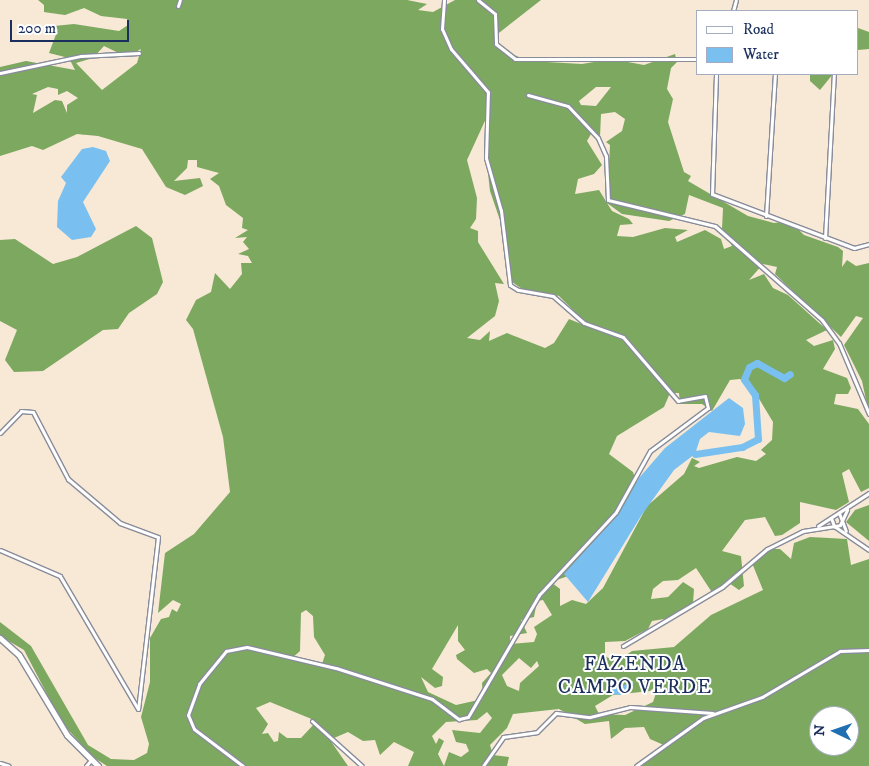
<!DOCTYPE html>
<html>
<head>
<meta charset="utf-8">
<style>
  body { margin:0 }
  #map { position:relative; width:869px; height:766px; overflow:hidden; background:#f7e9d6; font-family:"IM FELL DW Pica",serif }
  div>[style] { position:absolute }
  .forest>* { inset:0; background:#7da860 }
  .water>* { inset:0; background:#79c0f0 }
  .river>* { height:7px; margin:-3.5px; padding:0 3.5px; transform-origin:3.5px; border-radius:3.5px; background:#79c0f0 }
  .roads { filter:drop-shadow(1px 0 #898c9a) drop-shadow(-1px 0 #898c9a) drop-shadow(0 1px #898c9a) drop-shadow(0 -1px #898c9a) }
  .minor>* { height:3px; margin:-1.5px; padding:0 1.5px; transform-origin:1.5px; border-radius:1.5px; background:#fff }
  .primary>* { height:5px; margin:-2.5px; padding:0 2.5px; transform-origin:2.5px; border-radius:2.5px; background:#fff }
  span { translate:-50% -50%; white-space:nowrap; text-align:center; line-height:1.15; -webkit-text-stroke:4px #fff; paint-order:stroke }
  .neighbourhood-label { font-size:20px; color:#1b2f5e; letter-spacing:1px }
  .legend { position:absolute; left:696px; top:10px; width:162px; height:65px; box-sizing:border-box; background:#fff; border:1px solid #a4acbf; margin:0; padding:6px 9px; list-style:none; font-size:15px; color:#1b2f5e }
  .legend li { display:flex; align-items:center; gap:10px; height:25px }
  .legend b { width:25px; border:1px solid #a4acbf }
  .north { position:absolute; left:809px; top:706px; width:50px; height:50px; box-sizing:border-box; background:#fff; border:1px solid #a4acbf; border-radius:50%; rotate:273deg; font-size:14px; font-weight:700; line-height:20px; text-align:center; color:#1b2f5e }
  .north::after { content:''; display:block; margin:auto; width:18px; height:22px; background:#1f6fb2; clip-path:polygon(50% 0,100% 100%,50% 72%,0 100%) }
  .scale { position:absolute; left:10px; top:20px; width:119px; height:22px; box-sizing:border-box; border:2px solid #1b2f5e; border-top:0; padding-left:6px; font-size:15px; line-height:18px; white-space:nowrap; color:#1b2f5e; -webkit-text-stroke:4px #fff; paint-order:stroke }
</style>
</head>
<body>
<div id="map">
  <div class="forest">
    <div style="clip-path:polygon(evenodd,38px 0,407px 0,427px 4px,418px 10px,433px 12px,455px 0,541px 0,495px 36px,499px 49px,529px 61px,582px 64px,612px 59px,644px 65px,675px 54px,677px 62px,671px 68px,667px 89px,673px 99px,668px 122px,684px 172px,691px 176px,688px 181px,748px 216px,774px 223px,790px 221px,804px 235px,838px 247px,843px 251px,842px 267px,847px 260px,856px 266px,869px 263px,869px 414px,862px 381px,844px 345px,863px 318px,856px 316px,841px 337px,775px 274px,777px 267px,763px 264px,749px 280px,764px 274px,773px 288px,788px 295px,827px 330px,806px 340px,814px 346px,833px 340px,835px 349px,823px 369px,847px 378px,851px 388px,848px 394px,836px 394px,834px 404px,858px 409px,869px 424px,869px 488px,861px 492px,849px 469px,842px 473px,849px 502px,836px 510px,800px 502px,800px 523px,782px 535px,775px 536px,765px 517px,745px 520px,722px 551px,741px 556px,744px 586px,739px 590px,729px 583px,713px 594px,696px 568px,678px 580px,663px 581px,653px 589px,651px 599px,668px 597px,683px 582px,694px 589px,693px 603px,670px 618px,652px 621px,648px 629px,625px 641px,605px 642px,605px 656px,616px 662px,632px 651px,674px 647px,711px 615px,763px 590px,752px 563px,768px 549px,780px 549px,791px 559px,794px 543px,810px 537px,847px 539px,851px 565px,869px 559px,869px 766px,640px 766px,666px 746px,650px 739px,644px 727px,625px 728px,611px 739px,609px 721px,585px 724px,559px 709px,513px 714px,507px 728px,490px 745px,493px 755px,509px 757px,507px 766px,444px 766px,449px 752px,461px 757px,469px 751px,466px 744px,456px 742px,452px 730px,480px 733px,492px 718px,487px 712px,477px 720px,446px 722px,432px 736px,436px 744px,439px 738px,444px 741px,438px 754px,444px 766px,408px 766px,414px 752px,394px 742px,380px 755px,375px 740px,363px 741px,348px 732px,334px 738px,321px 727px,348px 766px,107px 766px,93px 757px,62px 723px,24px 650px,0 636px,0 622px,31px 646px,88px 745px,111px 759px,134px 760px,147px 753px,149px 744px,141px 717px,150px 682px,150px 638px,161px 619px,169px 617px,172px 609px,177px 612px,181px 604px,173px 600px,158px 613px,165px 553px,194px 534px,230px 492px,223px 437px,193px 329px,186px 320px,196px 300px,211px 292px,215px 273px,230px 289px,242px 274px,241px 263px,252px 263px,248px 256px,238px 254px,249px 249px,243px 242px,247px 237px,235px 238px,248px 230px,242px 228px,243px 218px,226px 205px,219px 186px,210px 179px,219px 173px,197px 167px,197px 160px,188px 160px,187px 168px,174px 181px,200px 178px,203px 186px,185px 195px,166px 187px,142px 149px,98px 136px,77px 134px,43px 150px,32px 146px,0 156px,0 67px,26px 61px,75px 70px,69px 58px,49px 53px,58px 29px,45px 34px,54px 26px,74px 24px,119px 31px,128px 25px,127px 19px,101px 16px,84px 8px,65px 15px,44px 12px,44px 5px,38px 0,104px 46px,127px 57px,141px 49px,137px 63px,102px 90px,76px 63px,93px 58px,104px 46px,38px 0,48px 87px,58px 89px,58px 95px,67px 91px,78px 98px,67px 105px,67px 113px,62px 101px,55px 100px,33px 113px,37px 95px,32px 94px,48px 87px,38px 0,596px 87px,611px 87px,596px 106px,581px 105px,579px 101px,596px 87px,38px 0,489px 112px,485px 147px,490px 191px,503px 229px,508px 279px,522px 289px,559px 296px,591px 328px,569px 319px,554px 343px,545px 348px,507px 333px,489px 341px,490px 331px,480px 340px,467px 338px,495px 316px,499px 301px,495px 283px,504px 284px,478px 242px,478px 231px,470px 228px,476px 219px,477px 198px,467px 160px,489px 112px,38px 0,615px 112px,625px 119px,622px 131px,606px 142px,610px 145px,607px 203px,622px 214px,669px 221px,685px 214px,689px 195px,723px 208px,722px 229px,732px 246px,724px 249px,721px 239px,705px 230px,677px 242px,675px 237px,688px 230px,665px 228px,633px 237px,617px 236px,620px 225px,633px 224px,629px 219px,612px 211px,599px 190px,575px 194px,578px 179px,594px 174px,602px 165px,587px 141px,591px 134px,600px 137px,601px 114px,615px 112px,38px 0,740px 379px,755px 392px,773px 422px,772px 440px,761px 450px,766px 454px,756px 461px,737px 457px,699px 468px,694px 466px,700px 462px,692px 458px,684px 474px,647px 506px,603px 588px,586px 604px,572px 600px,560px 606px,560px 589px,551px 582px,571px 575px,639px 490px,633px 472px,609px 454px,617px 436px,664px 407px,670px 393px,679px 393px,680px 404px,702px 404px,712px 411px,730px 380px,740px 379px,38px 0,543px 600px,552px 615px,534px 627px,537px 634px,534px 642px,510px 644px,510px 636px,527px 633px,521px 620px,534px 617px,537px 601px,543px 600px,38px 0,306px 610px,313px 616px,314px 637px,325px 655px,322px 664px,290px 660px,300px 651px,301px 613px,306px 610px,38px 0,458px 625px,458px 641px,465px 650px,456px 655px,457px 659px,474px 673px,487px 669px,491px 673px,482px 683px,483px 699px,456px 705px,428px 692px,421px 677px,435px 688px,442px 686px,443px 677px,432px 669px,458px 625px,38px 0,519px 658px,531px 668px,537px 661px,539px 666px,520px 683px,519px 691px,507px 686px,502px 675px,519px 658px,38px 0,659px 684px,653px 702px,625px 715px,599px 714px,595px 706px,613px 695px,650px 691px,659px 684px,38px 0,270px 702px,314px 720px,315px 723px,301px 738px,287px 738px,279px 732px,278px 741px,274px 742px,268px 733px,262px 734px,268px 724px,256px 708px,270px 702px,38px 0,819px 716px,849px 716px,849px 746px,819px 746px,819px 716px)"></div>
    <div style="clip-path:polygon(858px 28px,869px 32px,869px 49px,858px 50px)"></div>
    <div style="clip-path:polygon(810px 74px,833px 74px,820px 90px,810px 81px)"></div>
    <div style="clip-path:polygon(136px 226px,152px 238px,163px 282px,157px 294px,129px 313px,118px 329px,103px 330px,43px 371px,14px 372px,5px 360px,17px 330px,0 321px,0 240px,15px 239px,53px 264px,77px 257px)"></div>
    <div style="clip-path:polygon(869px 505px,869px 541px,846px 522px,855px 510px)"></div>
  </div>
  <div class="water">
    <div style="clip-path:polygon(93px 147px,106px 151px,110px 161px,83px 202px,96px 229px,91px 237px,72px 240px,57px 227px,58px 201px,66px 183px,61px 177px,82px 149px)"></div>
    <div style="clip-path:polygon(729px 398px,743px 408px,745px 424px,740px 436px,709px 432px,700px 439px,695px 454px,674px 470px,641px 516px,588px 602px,564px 574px,620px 512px,639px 478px,665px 448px)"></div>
    <div style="clip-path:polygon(634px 683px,621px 695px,611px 694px,610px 688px)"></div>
  </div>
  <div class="river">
    <div style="left:695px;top:454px;width:48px;rotate:-8.5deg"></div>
    <div style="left:742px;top:447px;width:18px;rotate:-27deg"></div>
    <div style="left:758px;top:439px;width:44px;rotate:-93.9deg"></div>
    <div style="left:755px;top:395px;width:19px;rotate:-125deg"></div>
    <div style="left:744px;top:379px;width:13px;rotate:-67deg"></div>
    <div style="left:749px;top:367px;width:9px;rotate:-27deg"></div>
    <div style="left:757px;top:363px;width:31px;rotate:29deg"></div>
    <div style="left:784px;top:378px;width:7px;rotate:-34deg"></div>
  </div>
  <div class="roads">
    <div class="minor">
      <div style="left:478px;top:0;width:22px;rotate:39deg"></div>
      <div style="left:495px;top:14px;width:30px;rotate:88deg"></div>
      <div style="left:496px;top:44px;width:24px;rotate:38deg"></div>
      <div style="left:515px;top:59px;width:183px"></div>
      <div style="left:178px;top:6px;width:6px;rotate:-72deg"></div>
      <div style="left:733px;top:11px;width:11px;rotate:-75deg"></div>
      <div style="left:0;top:73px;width:83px;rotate:-11.9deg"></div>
      <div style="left:81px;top:56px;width:58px;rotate:-3deg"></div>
      <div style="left:716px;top:74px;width:120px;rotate:91.9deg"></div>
      <div style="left:712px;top:194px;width:152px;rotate:20.8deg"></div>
      <div style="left:854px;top:248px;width:16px;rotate:-15deg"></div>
      <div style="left:528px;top:95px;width:41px;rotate:15.4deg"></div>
      <div style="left:568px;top:106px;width:44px;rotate:46.8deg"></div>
      <div style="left:598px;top:138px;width:20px;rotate:66deg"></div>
      <div style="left:606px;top:156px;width:44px;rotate:87.4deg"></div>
      <div style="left:608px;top:200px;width:110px;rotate:13.7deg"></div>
      <div style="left:715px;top:226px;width:142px;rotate:41.3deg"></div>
      <div style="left:822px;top:320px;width:29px;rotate:54deg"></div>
      <div style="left:839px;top:343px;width:77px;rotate:67.1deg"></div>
      <div style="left:766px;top:216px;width:142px;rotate:-86.4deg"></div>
      <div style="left:825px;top:238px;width:164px;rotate:-86.9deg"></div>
      <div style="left:0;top:433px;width:30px;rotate:-46deg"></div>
      <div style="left:21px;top:411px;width:12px;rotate:5deg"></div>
      <div style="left:33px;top:412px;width:76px;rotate:62.4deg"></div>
      <div style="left:68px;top:479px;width:68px;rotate:40.2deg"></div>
      <div style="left:120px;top:523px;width:40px;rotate:20.2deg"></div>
      <div style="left:158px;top:537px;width:173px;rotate:96.6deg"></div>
      <div style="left:138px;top:709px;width:154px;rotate:-120.4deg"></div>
      <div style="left:60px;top:576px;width:65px;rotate:-156.6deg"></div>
      <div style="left:839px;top:513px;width:19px;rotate:69deg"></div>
      <div style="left:831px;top:518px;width:9px;rotate:69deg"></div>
      <div style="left:834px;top:526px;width:42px;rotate:34.4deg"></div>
      <div style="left:818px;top:526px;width:61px;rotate:-32.9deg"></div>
      <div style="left:623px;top:646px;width:115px;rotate:-30.8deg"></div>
      <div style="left:722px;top:587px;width:59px;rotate:-40.2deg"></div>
      <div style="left:767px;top:549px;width:40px;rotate:-26.6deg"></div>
      <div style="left:803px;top:531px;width:37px;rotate:-9deg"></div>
      <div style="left:840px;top:525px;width:17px;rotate:-65deg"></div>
      <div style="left:312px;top:721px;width:67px;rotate:42deg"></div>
      <div style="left:0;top:763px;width:9px;rotate:18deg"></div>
      <div style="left:86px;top:766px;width:6px;rotate:-51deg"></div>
      <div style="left:243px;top:766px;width:61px;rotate:-142.9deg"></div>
      <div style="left:194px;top:729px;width:15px;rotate:-113deg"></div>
      <div style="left:188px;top:715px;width:33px;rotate:-70deg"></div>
      <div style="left:199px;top:684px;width:43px;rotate:-50.7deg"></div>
      <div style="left:226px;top:651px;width:21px;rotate:-11deg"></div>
      <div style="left:247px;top:647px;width:91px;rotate:13.3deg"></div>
      <div style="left:336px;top:668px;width:101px;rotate:17.9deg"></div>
      <div style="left:432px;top:699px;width:34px;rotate:37deg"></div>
      <div style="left:459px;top:719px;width:9px;rotate:-13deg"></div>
      <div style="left:468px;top:717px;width:141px;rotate:-59.8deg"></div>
      <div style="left:539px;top:595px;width:113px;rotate:-47.1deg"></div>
      <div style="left:616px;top:512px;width:70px;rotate:-60.9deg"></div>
      <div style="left:650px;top:451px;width:72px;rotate:-36.6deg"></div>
      <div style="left:708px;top:408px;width:12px;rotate:-104deg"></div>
      <div style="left:705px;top:396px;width:27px;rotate:170deg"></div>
      <div style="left:678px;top:401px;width:84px;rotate:-130.7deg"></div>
      <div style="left:623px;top:337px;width:41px;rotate:-160.3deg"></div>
      <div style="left:584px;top:323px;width:41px;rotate:-138.9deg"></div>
      <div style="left:553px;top:296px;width:36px;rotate:-170deg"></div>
      <div style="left:518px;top:290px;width:9px;rotate:-148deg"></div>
      <div style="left:510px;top:285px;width:75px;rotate:-96.9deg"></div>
      <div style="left:501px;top:211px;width:55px;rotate:-105.8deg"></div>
      <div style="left:486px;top:158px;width:66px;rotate:-88.3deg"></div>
      <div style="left:488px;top:92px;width:57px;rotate:-130.7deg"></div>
      <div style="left:451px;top:49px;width:22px;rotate:-114deg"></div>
      <div style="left:442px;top:29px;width:29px;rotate:-86deg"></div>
      <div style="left:483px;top:766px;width:35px;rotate:-55deg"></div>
      <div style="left:503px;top:737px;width:34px;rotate:-8deg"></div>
      <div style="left:537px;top:732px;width:27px;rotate:-45deg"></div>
      <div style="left:556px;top:713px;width:34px;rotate:7deg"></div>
      <div style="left:590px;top:717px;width:41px;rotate:-14deg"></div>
      <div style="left:630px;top:707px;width:83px;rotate:4.1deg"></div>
      <div style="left:636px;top:766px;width:82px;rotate:-35.6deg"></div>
      <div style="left:703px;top:718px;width:63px;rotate:-19.6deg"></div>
      <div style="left:762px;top:697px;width:91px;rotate:-30.5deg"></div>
      <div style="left:840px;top:651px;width:29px;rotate:-2deg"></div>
    </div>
    <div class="primary">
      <div style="left:0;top:638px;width:25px;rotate:42deg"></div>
      <div style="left:19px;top:655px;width:93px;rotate:59deg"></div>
      <div style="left:67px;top:735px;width:44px;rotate:45deg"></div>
    </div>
  </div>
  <div class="neighbourhood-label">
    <span style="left:635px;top:676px">FAZENDA<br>CAMPO VERDE</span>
  </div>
  <ul class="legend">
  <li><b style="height:6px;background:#fff"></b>Road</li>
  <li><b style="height:14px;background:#79c0f0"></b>Water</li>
  </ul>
  <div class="north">N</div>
  <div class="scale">200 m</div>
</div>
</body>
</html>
